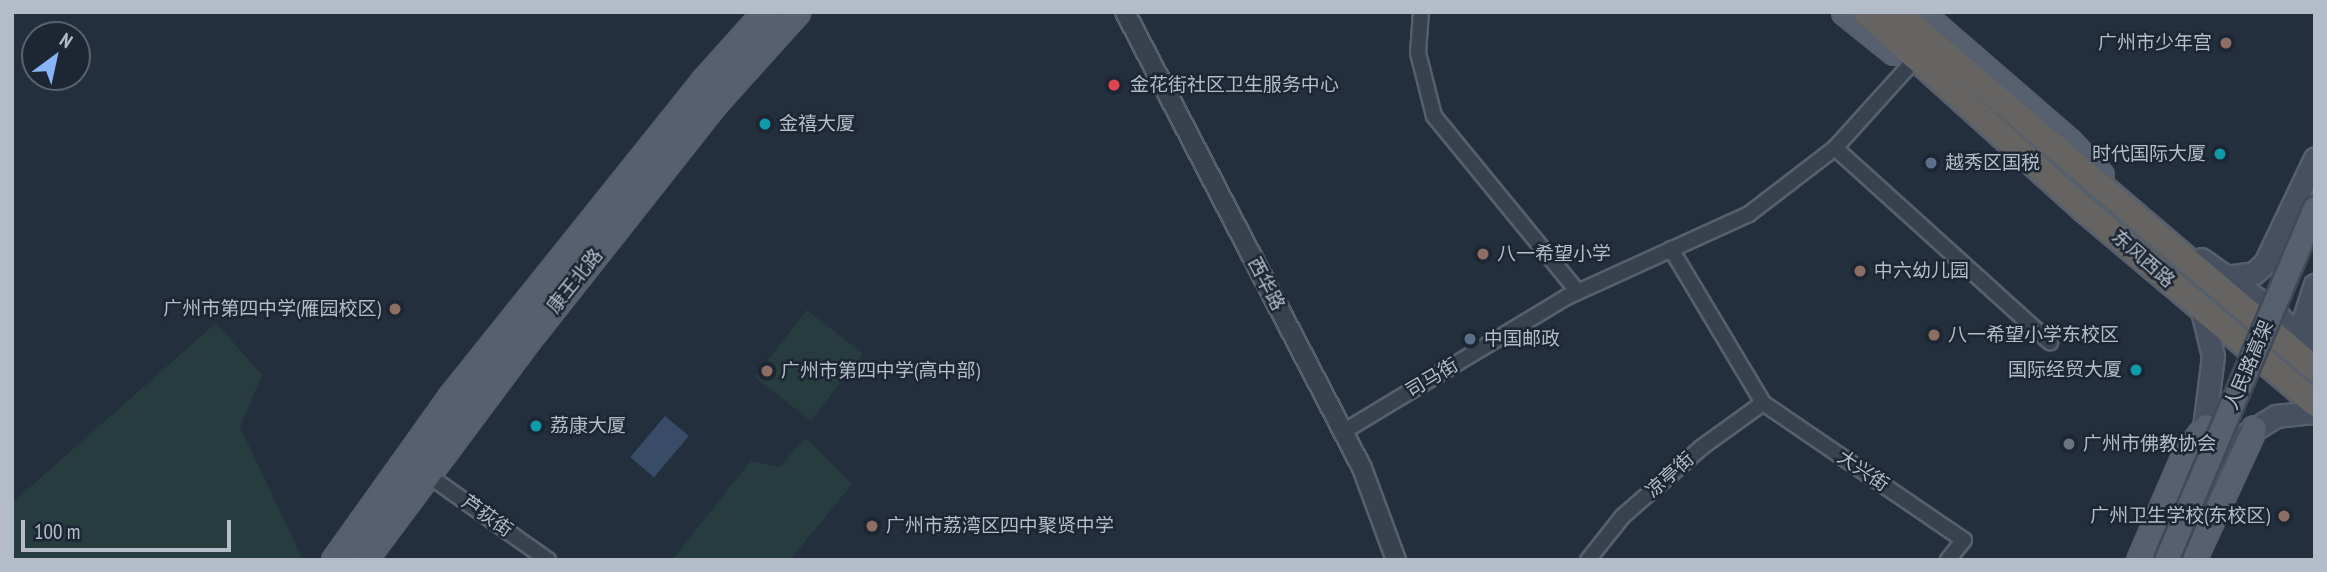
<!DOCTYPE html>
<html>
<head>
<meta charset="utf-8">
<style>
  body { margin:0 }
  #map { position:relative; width:2327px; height:572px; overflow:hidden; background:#242f3e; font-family:"PT Sans Narrow","Noto Sans SC",sans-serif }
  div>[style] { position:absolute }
  .green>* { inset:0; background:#263c3f; transform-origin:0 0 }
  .water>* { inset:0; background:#394c67; transform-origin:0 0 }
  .roads { filter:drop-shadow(2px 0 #565f6c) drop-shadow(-2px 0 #565f6c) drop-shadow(0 2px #565f6c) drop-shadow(0 -2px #565f6c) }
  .minor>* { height:14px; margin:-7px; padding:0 7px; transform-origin:7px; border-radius:7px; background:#38414e }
  .tertiary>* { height:18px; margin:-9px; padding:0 9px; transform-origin:9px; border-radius:9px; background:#38414e }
  .secondary>* { height:21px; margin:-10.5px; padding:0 10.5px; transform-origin:10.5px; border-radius:10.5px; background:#465061 }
  .primary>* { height:23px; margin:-11.5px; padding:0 11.5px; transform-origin:11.5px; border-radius:11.5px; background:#56606e }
  .trunk>* { height:24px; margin:-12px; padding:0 12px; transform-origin:12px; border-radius:12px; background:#656462 }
  .bridges { filter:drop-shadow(2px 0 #414a57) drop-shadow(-2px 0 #414a57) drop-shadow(0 2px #414a57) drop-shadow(0 -2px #414a57) }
  .primary-bridge>* { height:23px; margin:-11.5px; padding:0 11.5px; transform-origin:11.5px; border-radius:11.5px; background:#56606e }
  .dots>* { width:19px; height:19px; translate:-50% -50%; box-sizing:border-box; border:4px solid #1d2633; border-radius:50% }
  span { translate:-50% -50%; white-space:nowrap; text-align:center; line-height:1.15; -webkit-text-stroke:5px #1d2633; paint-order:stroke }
  .poi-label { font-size:19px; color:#b4bcc9 }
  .right { translate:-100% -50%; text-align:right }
  .left { translate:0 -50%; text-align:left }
  .street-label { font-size:19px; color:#b4bcc9 }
  .frame { position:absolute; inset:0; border:14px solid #b4bcc9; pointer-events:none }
  .north { position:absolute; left:21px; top:21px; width:70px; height:70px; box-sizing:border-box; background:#1d2633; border:2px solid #59626f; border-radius:50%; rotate:33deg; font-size:19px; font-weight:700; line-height:28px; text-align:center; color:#b4bcc9 }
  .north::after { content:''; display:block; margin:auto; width:24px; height:32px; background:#8ab4f8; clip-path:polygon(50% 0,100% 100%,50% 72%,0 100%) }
  .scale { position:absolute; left:21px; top:520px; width:210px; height:32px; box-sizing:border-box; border:4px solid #b4bcc9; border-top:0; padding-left:9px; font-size:21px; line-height:24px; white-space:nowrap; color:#b4bcc9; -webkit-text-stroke:5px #1d2633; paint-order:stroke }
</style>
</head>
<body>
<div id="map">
  <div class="green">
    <div style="left:807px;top:310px;width:71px;height:85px;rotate:38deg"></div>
    <div style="clip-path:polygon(216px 323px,262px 375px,240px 427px,303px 560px,12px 560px,12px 503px)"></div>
    <div style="clip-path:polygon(806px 438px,852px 484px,790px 560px,672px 560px,751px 461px,779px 467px)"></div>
  </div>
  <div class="water">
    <div style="left:665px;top:416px;width:31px;height:54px;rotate:40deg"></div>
  </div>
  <div class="roads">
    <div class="minor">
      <div style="left:1421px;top:12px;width:41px;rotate:94.2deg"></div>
      <div style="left:1418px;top:53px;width:65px;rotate:75.7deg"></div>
      <div style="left:1434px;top:116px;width:227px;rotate:50.7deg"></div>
      <div style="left:1835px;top:148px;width:290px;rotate:42.1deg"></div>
      <div style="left:1671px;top:249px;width:179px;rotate:59.1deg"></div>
      <div style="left:1763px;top:403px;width:243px;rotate:34.3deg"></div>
      <div style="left:1964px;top:540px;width:26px;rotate:129deg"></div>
      <div style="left:1343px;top:432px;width:262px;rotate:-31.1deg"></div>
      <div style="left:1567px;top:297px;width:200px;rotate:-24.5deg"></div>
      <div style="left:1749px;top:214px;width:108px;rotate:-37.5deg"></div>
      <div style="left:1835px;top:148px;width:112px;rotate:-47.9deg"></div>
      <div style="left:425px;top:473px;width:151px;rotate:35.3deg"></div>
      <div style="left:1588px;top:560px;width:56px;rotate:-51.5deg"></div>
      <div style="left:1623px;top:516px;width:105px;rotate:-41.1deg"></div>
      <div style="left:1702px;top:447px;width:75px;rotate:-35.8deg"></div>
    </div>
    <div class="tertiary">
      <div style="left:1125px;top:12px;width:514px;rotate:62.54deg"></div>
      <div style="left:1362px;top:468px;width:98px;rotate:69.7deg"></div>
    </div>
    <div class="secondary">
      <div style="left:2201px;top:259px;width:90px;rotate:35.5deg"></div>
      <div style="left:2274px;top:311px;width:62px;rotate:48.3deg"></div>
      <div style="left:2226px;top:277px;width:28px;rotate:-8deg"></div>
      <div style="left:2254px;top:273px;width:15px;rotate:-42deg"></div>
      <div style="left:2265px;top:263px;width:116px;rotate:-64.5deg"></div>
      <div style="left:2202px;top:311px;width:46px;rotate:76.3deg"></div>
      <div style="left:2213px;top:356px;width:88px;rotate:97.2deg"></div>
      <div style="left:2312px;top:346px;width:27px;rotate:-110deg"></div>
      <div style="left:2303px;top:321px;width:38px;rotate:-72deg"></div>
      <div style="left:2199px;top:510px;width:80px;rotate:-61.5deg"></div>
      <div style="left:2237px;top:440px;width:46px;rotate:-31.6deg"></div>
      <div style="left:2276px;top:416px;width:39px;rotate:-6deg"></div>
    </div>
    <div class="primary">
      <div style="left:1844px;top:12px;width:64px;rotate:38.7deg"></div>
      <div style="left:1920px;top:12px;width:198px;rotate:40.9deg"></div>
      <div style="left:2070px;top:142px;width:45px;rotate:46.8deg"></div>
      <div style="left:334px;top:560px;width:201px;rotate:-54.5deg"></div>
      <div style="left:451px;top:396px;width:405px;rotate:-51.3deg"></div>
      <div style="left:704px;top:80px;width:91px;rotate:-48.1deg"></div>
      <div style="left:364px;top:560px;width:286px;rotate:-53.3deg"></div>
      <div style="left:535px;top:331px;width:292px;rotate:-51.7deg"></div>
      <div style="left:716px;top:102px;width:121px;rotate:-48deg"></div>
      <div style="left:2139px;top:560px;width:116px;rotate:-66.7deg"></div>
      <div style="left:2185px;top:453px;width:34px;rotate:-52deg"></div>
      <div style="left:2193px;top:560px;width:145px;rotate:-65.2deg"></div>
    </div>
    <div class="trunk">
      <div style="left:1865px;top:12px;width:296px;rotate:42deg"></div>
      <div style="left:2085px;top:210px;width:301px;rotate:40.1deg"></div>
      <div style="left:1897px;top:12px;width:550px;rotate:40.5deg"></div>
    </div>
  </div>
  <div class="bridges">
    <div class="primary-bridge">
      <div style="left:2166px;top:560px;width:382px;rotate:-67.1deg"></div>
    </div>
  </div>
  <div class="dots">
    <div style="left:2226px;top:43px;background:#8d6e63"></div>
    <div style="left:1114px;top:85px;background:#e0444e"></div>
    <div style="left:765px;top:124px;background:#0f9aa8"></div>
    <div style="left:2220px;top:154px;background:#0f9aa8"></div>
    <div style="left:1931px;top:163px;background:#5c6f8a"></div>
    <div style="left:1483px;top:254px;background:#8d6e63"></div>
    <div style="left:1860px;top:271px;background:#8d6e63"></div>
    <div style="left:395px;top:309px;background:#8d6e63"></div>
    <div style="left:1934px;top:335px;background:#8d6e63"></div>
    <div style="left:1470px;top:339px;background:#5c6f8a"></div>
    <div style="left:2136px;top:370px;background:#0f9aa8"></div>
    <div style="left:767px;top:371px;background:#8d6e63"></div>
    <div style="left:536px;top:426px;background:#0f9aa8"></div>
    <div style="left:2069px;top:444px;background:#6b7280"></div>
    <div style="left:2284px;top:516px;background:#8d6e63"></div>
    <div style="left:872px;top:526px;background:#8d6e63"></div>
  </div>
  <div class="poi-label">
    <span class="right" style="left:2212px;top:43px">广州市少年宫</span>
    <span class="left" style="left:1130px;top:85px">金花街社区卫生服务中心</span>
    <span class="left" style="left:779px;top:124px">金禧大厦</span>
    <span class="right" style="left:2206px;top:154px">时代国际大厦</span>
    <span class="left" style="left:1945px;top:163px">越秀区国税</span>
    <span class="left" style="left:1497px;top:254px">八一希望小学</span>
    <span class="left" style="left:1874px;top:271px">中六幼儿园</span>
    <span class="right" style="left:381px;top:309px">广州市第四中学(雁园校区)</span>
    <span class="left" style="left:1948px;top:335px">八一希望小学东校区</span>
    <span class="left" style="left:1484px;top:339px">中国邮政</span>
    <span class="right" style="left:2122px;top:370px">国际经贸大厦</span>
    <span class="left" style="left:781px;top:371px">广州市第四中学(高中部)</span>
    <span class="left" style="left:550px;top:426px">荔康大厦</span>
    <span class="left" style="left:2083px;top:444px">广州市佛教协会</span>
    <span class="right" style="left:2270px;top:516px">广州卫生学校(东校区)</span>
    <span class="left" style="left:886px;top:526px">广州市荔湾区四中聚贤中学</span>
  </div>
  <div class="street-label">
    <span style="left:2143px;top:259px;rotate:41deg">东风西路</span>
    <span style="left:575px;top:281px;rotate:-51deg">康王北路</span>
    <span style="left:1266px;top:284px;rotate:62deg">西华路</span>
    <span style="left:2249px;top:365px;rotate:-67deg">人民路高架</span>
    <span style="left:1432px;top:378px;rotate:-31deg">司马街</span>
    <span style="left:1863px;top:471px;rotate:34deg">大兴街</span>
    <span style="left:1670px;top:475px;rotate:-42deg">凉亭街</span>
    <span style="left:487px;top:516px;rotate:35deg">芦荻街</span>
  </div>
  <div class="frame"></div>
  <div class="north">N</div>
  <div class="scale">100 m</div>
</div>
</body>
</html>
